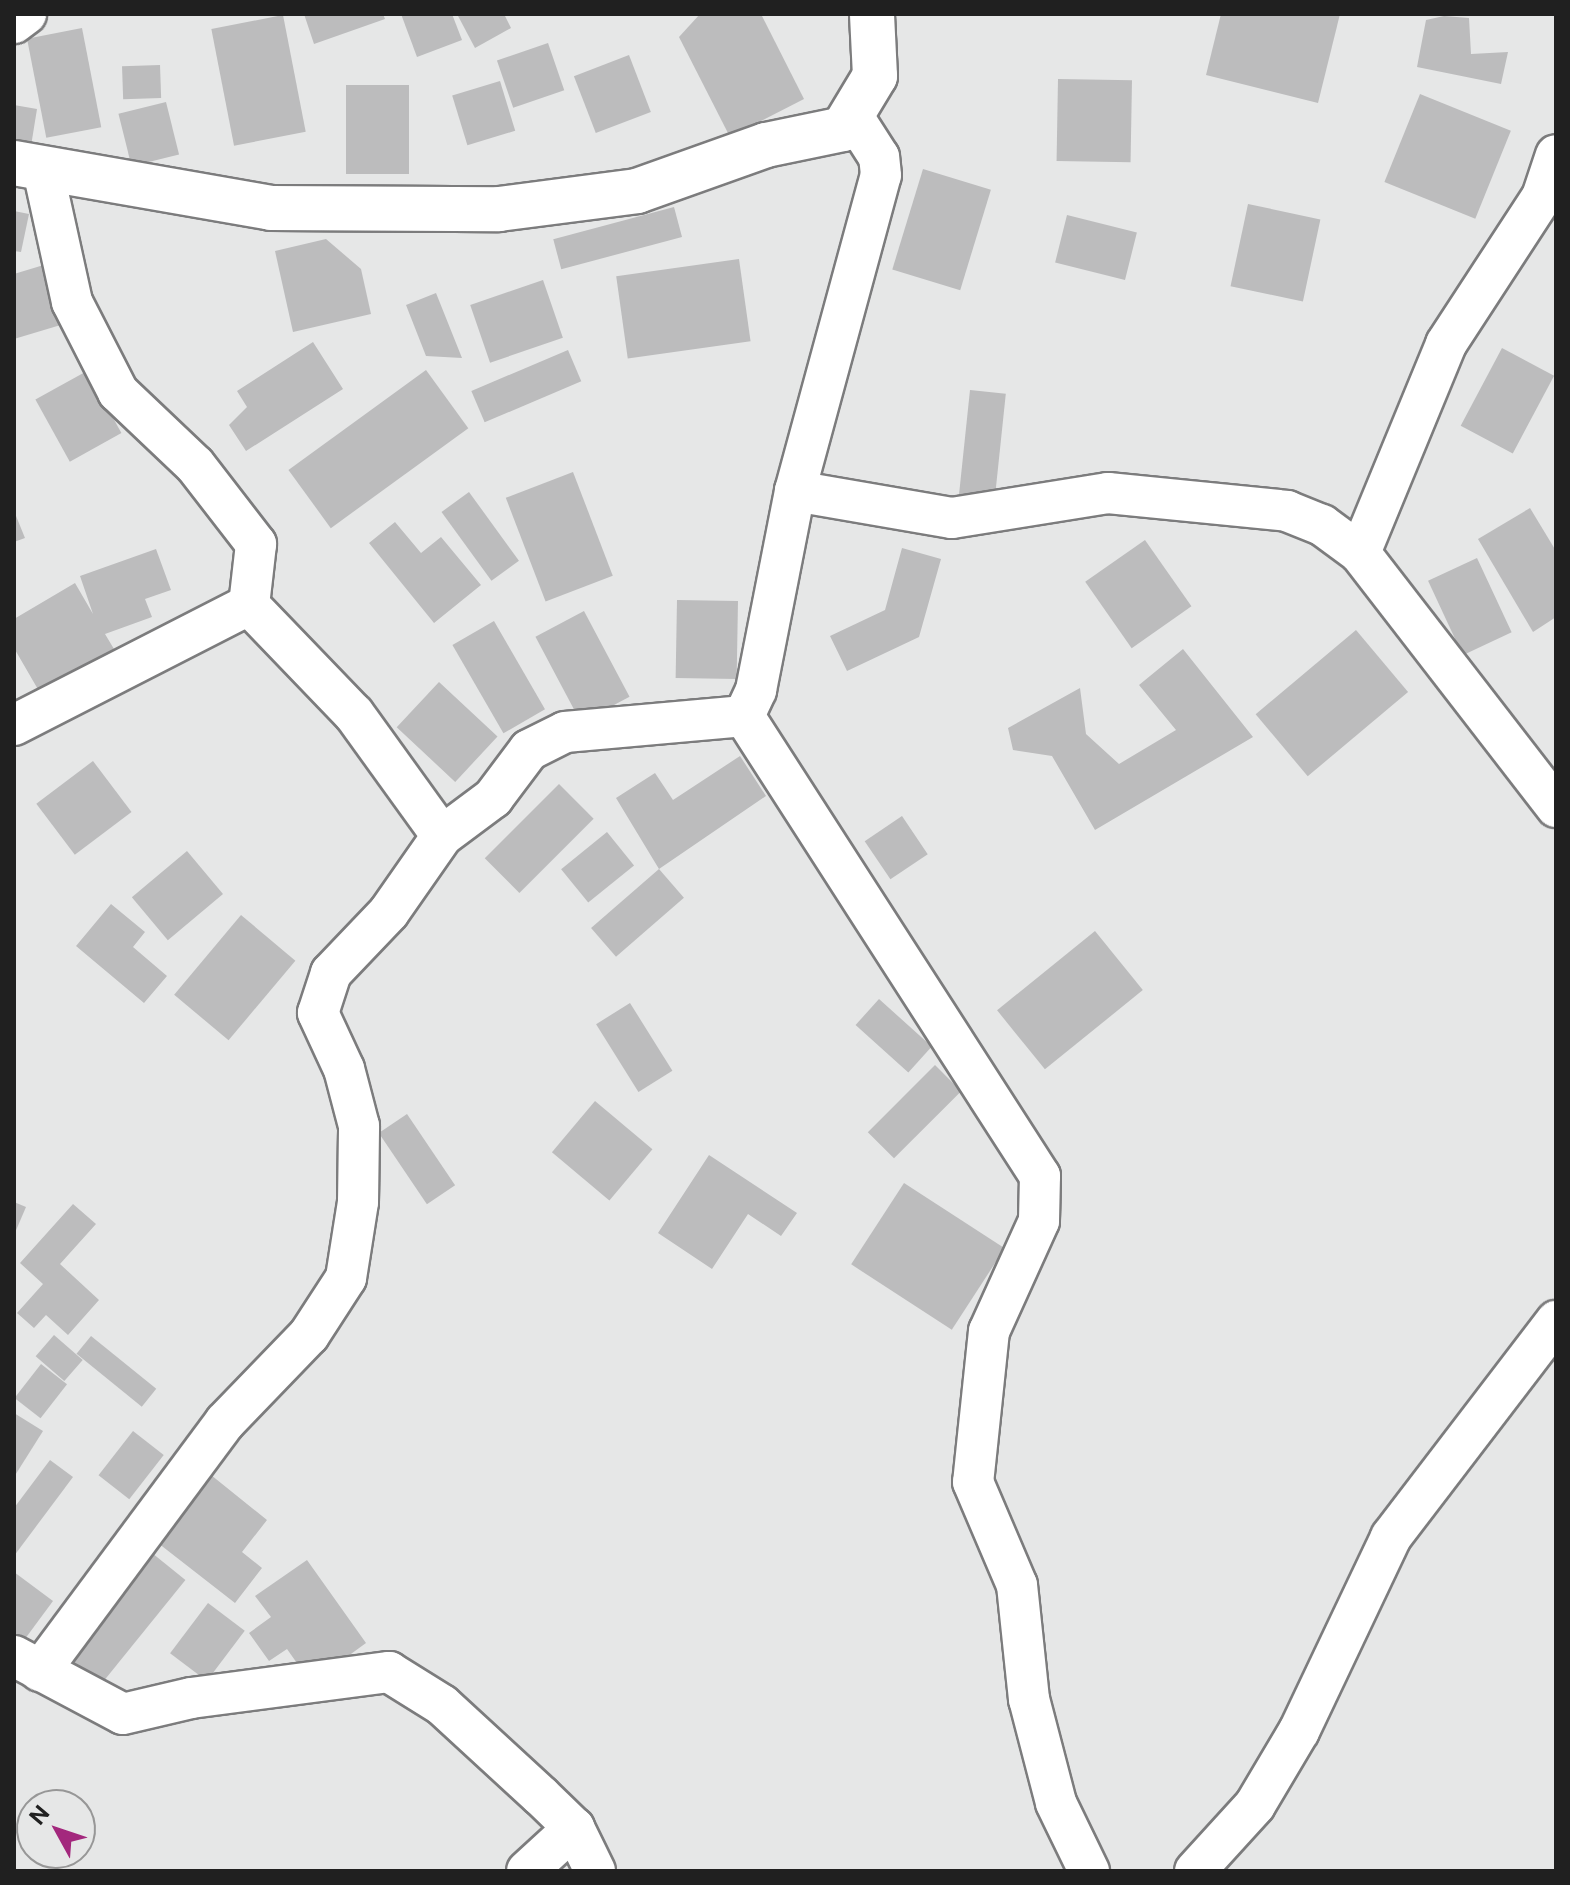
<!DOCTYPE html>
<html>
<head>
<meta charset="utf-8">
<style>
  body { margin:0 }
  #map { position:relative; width:1570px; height:1885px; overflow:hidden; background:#e6e7e7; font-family:"Public Sans",sans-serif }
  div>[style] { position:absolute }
  .building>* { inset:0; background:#bcbcbd; transform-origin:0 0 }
  .roads { filter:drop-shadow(2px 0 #7c7c7d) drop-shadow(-2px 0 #7c7c7d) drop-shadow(0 2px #7c7c7d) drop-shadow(0 -2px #7c7c7d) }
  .minor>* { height:40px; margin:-20px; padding:0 20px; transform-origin:20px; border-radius:20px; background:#fff }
  .tertiary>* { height:44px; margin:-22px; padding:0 22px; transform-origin:22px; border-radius:22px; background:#fff }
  span { translate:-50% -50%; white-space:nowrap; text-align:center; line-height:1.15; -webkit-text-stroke:6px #e6e7e7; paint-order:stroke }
  .frame { position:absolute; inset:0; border:16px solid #202020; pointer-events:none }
  .north { position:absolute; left:16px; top:1789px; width:80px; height:80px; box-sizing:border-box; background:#e6e7e7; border:2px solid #979797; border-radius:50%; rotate:310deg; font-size:22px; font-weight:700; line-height:32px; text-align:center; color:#202020 }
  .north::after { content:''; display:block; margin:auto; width:28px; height:36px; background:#a3287d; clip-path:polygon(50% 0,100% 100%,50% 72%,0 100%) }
</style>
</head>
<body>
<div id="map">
  <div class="building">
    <div style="clip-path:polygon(304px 14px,383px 14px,385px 19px,314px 44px)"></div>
    <div style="clip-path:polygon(401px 14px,452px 14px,462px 40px,417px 57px)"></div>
    <div style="clip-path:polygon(457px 14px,504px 14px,511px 28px,475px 48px)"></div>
    <div style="clip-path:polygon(700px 14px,761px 14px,804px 99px,730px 137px,679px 37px)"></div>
    <div style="clip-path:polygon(1221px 14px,1340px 14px,1318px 103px,1206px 75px)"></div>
    <div style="left:283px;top:15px;width:119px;height:73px;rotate:79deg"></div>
    <div style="clip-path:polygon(1444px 16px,1469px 18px,1471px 54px,1508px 52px,1501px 84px,1417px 67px,1426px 20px)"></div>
    <div style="left:82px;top:28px;width:101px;height:56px;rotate:79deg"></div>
    <div style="left:548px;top:43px;width:50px;height:54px;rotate:71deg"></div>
    <div style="left:629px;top:55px;width:61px;height:59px;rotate:69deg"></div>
    <div style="left:160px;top:65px;width:33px;height:38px;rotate:88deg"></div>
    <div style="left:1058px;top:79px;width:74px;height:82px;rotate:1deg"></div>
    <div style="left:500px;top:81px;width:52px;height:50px;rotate:73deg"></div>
    <div style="left:346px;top:85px;width:63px;height:89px"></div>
    <div style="left:1420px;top:94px;width:98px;height:95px;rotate:22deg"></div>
    <div style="left:166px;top:102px;width:54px;height:49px;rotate:76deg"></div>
    <div style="clip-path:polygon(14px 105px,37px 109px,31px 146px,14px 143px)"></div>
    <div style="left:923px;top:169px;width:71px;height:105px;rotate:17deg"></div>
    <div style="left:1248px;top:204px;width:74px;height:84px;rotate:12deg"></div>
    <div style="left:674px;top:207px;width:31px;height:125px;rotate:75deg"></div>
    <div style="clip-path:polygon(14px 211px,29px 214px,21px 252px,14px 251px)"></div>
    <div style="left:1067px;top:215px;width:72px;height:49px;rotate:14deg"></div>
    <div style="clip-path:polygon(326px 239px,361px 269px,371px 314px,293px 332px,275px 251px)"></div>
    <div style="left:739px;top:259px;width:83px;height:124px;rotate:82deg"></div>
    <div style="clip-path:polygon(47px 264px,64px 324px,14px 339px,14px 274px)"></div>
    <div style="left:543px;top:280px;width:61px;height:77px;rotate:71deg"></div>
    <div style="clip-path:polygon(436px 293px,462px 358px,426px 356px,406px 305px)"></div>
    <div style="clip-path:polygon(313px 342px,343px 389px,246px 451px,229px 425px,247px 407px,237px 391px)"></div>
    <div style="left:1502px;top:348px;width:59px;height:88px;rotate:28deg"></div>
    <div style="left:568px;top:350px;width:34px;height:105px;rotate:67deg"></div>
    <div style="left:426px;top:370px;width:72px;height:170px;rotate:54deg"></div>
    <div style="left:87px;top:371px;width:71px;height:59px;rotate:61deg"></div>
    <div style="left:970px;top:390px;width:36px;height:105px;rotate:6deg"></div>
    <div style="left:573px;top:472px;width:111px;height:72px;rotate:69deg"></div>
    <div style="left:469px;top:492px;width:85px;height:34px;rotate:54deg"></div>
    <div style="clip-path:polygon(1530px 508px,1556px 551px,1556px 617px,1533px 632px,1478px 539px)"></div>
    <div style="clip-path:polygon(14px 511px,25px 538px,14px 542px)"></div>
    <div style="clip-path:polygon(395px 522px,421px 553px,441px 537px,481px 585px,434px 623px,369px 543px)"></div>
    <div style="left:1145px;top:540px;width:81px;height:73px;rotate:55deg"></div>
    <div style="clip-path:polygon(902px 548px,941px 559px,919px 637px,847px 671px,830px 636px,885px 610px)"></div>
    <div style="clip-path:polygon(156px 549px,171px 590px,145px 599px,152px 617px,105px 634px,117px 654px,43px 698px,14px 648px,14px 619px,75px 583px,93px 614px,80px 576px)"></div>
    <div style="left:1477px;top:558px;width:82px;height:54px;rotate:65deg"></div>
    <div style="left:677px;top:600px;width:61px;height:78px;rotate:1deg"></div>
    <div style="left:584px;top:611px;width:97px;height:55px;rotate:62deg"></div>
    <div style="left:494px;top:621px;width:102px;height:48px;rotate:60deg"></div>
    <div style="left:1356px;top:630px;width:81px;height:131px;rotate:50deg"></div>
    <div style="clip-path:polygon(1183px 649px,1253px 737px,1095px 830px,1052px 756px,1013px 750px,1008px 728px,1080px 688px,1086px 734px,1119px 764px,1176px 730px,1139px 685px)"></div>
    <div style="left:439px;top:682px;width:80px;height:62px;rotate:43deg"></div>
    <div style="clip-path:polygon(740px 756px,766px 796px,659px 869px,616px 798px,655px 773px,673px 800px)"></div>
    <div style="left:93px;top:761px;width:64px;height:71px;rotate:53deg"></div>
    <div style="left:559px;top:784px;width:49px;height:105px;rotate:45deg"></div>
    <div style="left:902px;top:816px;width:46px;height:45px;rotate:56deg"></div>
    <div style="left:607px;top:832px;width:43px;height:59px;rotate:51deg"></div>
    <div style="left:187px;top:851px;width:56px;height:72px;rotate:50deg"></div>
    <div style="left:659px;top:869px;width:38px;height:90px;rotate:49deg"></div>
    <div style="clip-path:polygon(111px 904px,145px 932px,133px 947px,167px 976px,144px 1003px,76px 946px)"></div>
    <div style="left:241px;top:915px;width:71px;height:104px;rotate:40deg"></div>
    <div style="left:1095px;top:931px;width:76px;height:126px;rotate:51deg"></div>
    <div style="left:879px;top:999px;width:71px;height:35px;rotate:42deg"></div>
    <div style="left:630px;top:1003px;width:80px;height:40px;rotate:58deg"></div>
    <div style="left:935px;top:1065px;width:37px;height:95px;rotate:45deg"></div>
    <div style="left:595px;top:1101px;width:75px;height:67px;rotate:40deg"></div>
    <div style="left:407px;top:1114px;width:86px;height:34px;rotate:56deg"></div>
    <div style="clip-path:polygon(709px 1155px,797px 1213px,781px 1236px,748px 1214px,712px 1269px,658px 1233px)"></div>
    <div style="left:904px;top:1183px;width:120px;height:97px;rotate:33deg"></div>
    <div style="clip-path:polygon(14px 1202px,26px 1207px,14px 1235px)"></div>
    <div style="clip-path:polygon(73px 1204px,96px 1224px,60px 1264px,99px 1300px,68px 1335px,46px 1315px,34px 1328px,17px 1313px,43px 1284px,20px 1263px)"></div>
    <div style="left:54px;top:1335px;width:38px;height:28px;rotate:41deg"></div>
    <div style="left:91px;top:1336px;width:84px;height:23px;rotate:39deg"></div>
    <div style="left:41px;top:1364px;width:33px;height:43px;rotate:38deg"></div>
    <div style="clip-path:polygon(14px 1413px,43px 1431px,14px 1477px)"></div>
    <div style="left:133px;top:1431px;width:39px;height:56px;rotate:38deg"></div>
    <div style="clip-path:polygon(50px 1460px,73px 1477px,14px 1556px,14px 1508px)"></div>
    <div style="clip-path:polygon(211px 1475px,267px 1520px,242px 1552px,262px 1568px,235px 1603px,158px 1543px)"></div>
    <div style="left:152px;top:1553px;width:43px;height:134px;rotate:39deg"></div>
    <div style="clip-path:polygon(307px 1560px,366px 1643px,311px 1683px,287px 1649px,269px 1661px,249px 1633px,271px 1617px,255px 1596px)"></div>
    <div style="clip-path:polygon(14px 1572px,53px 1601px,19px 1647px,14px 1643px)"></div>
    <div style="left:208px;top:1603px;width:46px;height:63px;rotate:37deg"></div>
  </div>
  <div class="roads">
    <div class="minor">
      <div style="left:14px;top:23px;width:15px;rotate:-37deg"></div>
      <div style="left:43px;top:170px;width:135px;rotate:77.6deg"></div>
      <div style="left:72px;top:302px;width:101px;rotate:62.9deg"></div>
      <div style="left:118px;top:392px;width:106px;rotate:43.5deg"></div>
      <div style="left:195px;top:465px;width:100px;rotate:52.3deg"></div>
      <div style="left:256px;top:544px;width:61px;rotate:96.5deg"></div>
      <div style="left:249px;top:605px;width:151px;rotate:46.1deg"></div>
      <div style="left:354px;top:714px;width:150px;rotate:54.2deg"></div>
      <div style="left:795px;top:491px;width:159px;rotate:9.8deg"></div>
      <div style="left:952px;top:518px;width:158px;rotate:-9.1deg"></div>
      <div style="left:1108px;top:493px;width:180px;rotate:5.7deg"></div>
      <div style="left:1287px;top:511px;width:38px;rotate:22deg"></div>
      <div style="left:1322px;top:525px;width:47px;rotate:36.4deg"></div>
      <div style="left:1360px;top:553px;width:321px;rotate:52.3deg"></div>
      <div style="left:1360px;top:553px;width:226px;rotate:-67.6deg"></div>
      <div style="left:1446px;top:344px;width:176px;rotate:-56.9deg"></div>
      <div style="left:1542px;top:197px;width:44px;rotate:-71.6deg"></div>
      <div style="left:744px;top:716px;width:547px;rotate:57.24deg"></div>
      <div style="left:1040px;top:1176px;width:45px;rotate:91.3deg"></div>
      <div style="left:1039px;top:1221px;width:121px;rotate:114.4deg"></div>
      <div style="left:989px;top:1331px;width:152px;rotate:96deg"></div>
      <div style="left:973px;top:1482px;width:112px;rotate:66.9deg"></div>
      <div style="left:1017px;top:1585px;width:115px;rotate:84deg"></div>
      <div style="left:1029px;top:1699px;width:107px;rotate:75.4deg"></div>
      <div style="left:1056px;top:1803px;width:76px;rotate:64.1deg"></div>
      <div style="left:14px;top:725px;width:264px;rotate:-27.1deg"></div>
      <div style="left:14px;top:1656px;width:123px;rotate:28deg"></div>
      <div style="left:123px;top:1714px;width:70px;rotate:-13.2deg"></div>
      <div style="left:191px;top:1698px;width:200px;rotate:-7.5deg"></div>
      <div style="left:389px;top:1672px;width:62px;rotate:31.9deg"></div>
      <div style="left:442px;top:1705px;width:134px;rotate:42.6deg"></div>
      <div style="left:541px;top:1796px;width:46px;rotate:44.1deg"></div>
      <div style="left:574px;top:1828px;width:48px;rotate:64deg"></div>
      <div style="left:40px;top:1671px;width:310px;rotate:-53.4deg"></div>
      <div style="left:225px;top:1422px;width:121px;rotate:-46deg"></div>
      <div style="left:309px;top:1335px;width:68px;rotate:-57deg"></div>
      <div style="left:346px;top:1278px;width:77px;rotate:-81deg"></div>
      <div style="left:358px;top:1202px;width:76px;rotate:-89.2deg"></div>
      <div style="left:359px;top:1126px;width:59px;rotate:-104.7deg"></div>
      <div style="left:344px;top:1069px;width:62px;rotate:-114.9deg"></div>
      <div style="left:318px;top:1013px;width:42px;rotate:-72deg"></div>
      <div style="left:331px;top:973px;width:84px;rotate:-46.4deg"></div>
      <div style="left:389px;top:912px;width:93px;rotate:-55.1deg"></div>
      <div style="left:442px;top:836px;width:64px;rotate:-36.7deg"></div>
      <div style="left:493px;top:798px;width:60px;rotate:-53.1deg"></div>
      <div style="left:529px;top:750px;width:40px;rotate:-26.6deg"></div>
      <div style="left:565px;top:732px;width:180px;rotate:-5.1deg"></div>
      <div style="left:744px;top:716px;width:29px;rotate:-65deg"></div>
      <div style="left:756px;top:690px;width:203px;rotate:-78.9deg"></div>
      <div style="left:795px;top:491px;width:327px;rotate:-74.8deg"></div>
      <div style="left:881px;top:175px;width:18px;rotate:-96deg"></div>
      <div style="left:879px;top:157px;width:46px;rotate:-122.7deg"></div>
      <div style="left:527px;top:1871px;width:64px;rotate:-42.5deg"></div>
      <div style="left:1195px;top:1871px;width:89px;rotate:-47.7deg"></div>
      <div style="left:1255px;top:1805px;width:86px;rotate:-59.3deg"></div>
      <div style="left:1299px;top:1731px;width:215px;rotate:-64.6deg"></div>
      <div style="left:1391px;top:1537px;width:272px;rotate:-52.6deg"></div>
    </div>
    <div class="tertiary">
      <div style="left:14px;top:163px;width:261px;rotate:9.9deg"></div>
      <div style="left:271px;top:208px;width:228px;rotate:0.3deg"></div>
      <div style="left:499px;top:209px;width:139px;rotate:-7.4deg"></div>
      <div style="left:637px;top:191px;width:137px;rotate:-19.6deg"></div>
      <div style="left:766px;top:145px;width:79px;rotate:-11.7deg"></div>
      <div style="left:843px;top:129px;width:62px;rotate:-58.9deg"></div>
      <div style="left:875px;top:76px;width:62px;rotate:-92.8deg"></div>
    </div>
  </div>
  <div class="frame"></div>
  <div class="north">N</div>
</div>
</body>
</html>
